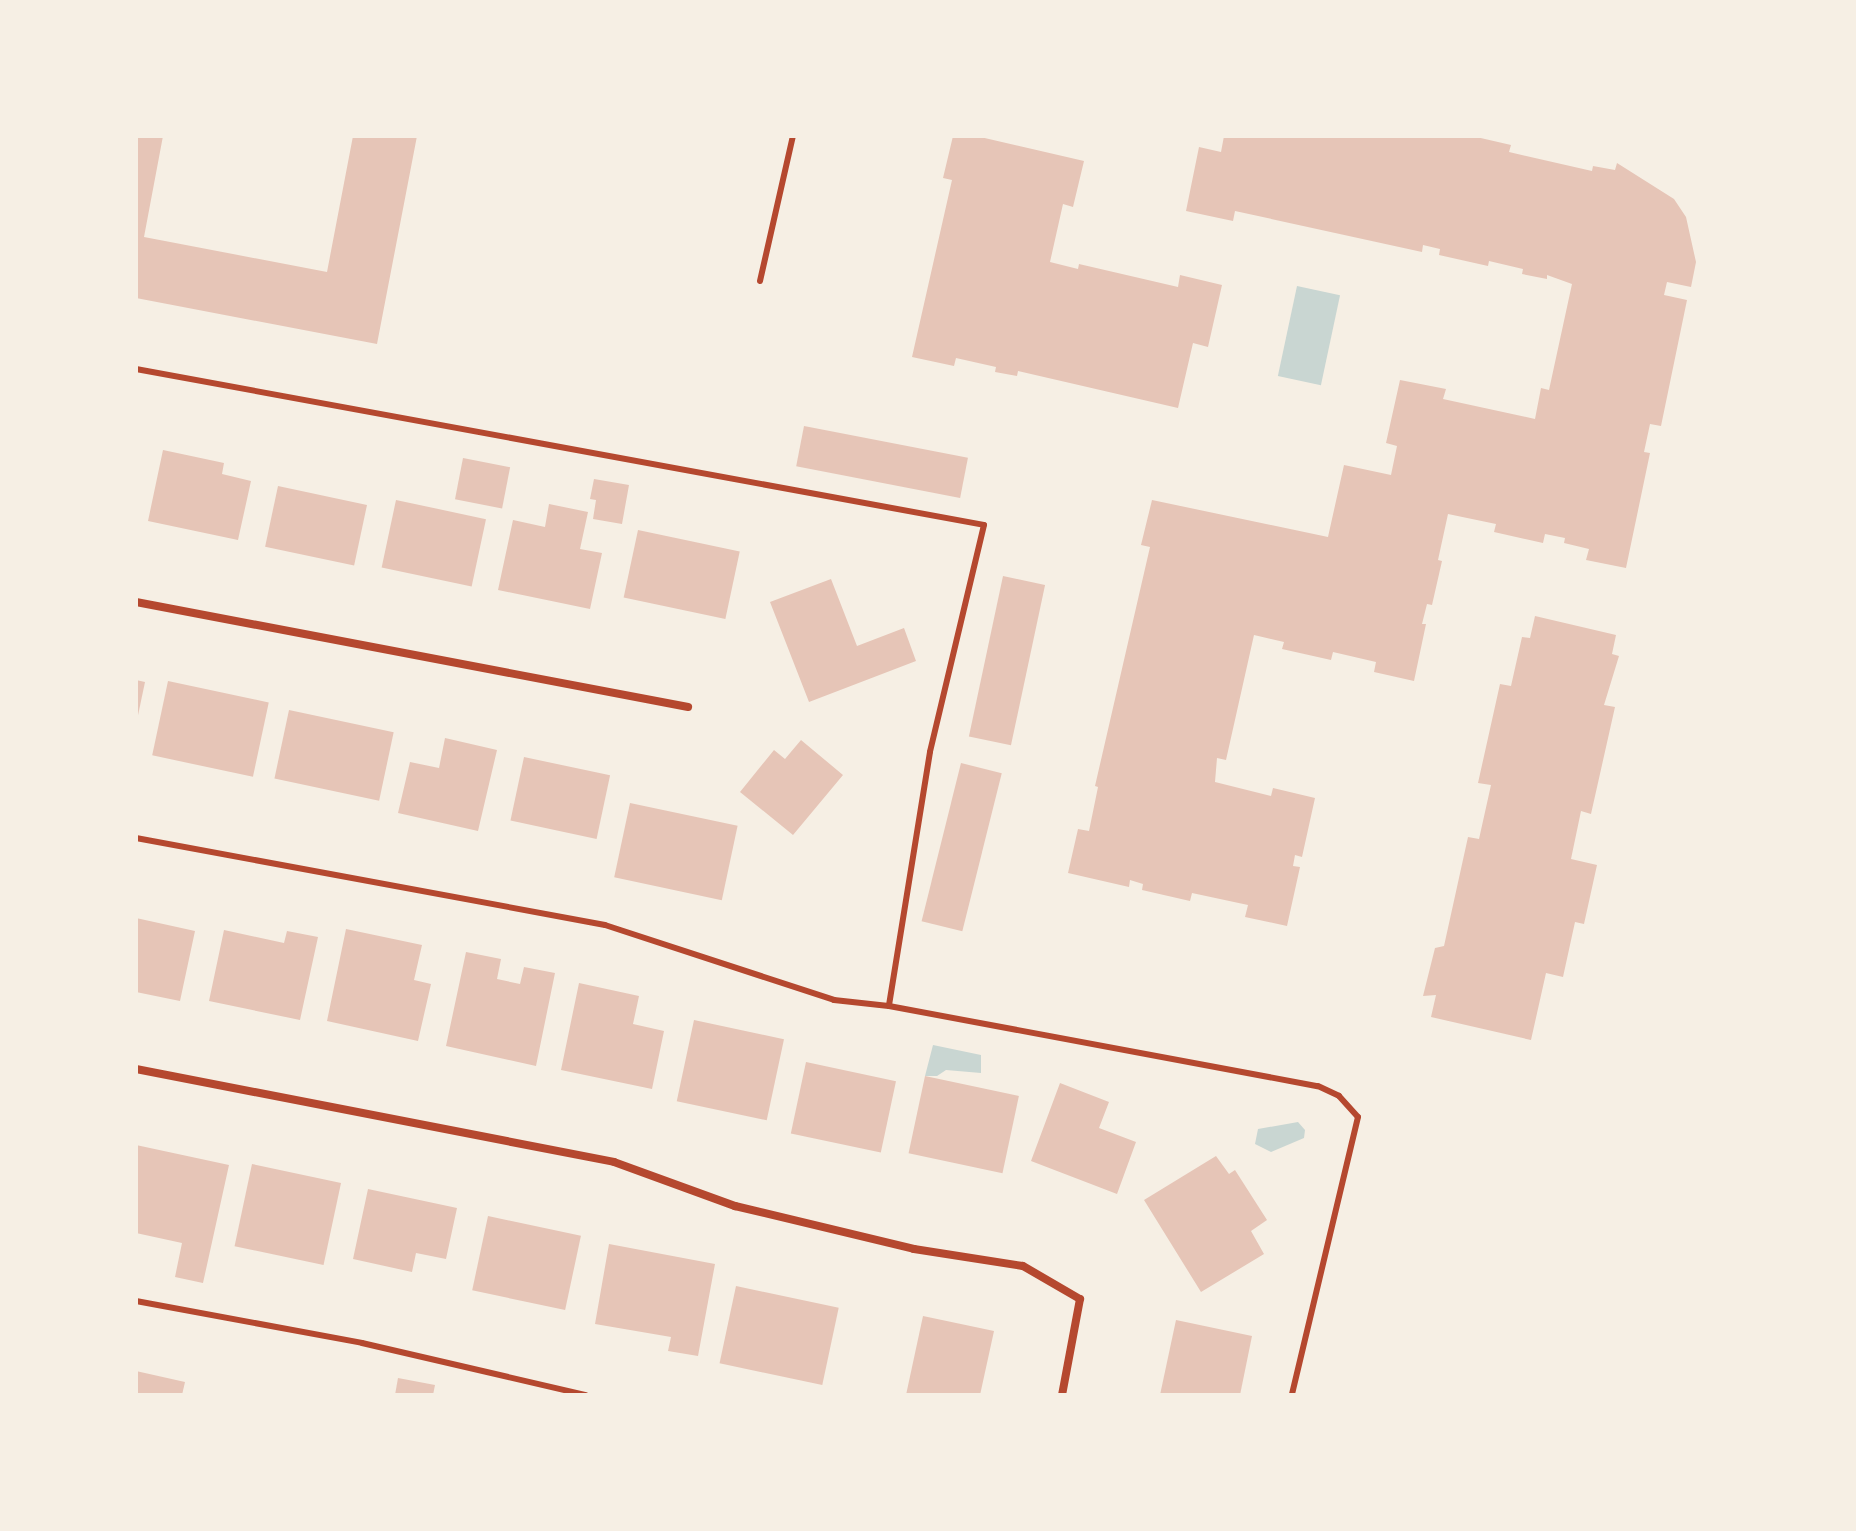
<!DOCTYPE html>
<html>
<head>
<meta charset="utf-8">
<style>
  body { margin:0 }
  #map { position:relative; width:1856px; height:1531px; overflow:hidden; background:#f6efe4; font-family:"Work Sans",sans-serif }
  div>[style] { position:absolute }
  .water>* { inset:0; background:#c9d6d2; transform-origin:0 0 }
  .building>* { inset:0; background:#e6c5b7; transform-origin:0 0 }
  .service>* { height:6px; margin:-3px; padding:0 3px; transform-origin:3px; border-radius:3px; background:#b5482f }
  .minor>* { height:8px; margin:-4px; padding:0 4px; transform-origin:4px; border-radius:4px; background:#b5482f }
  span { translate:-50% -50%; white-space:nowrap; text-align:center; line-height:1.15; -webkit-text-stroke:8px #f6efe4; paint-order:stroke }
  .frame { position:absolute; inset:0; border:138px solid #f6efe4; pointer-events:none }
</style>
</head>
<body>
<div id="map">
  <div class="water">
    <div style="left:1297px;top:286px;width:44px;height:92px;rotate:12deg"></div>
    <div style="clip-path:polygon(933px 1045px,981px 1055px,981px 1073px,946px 1070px,937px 1076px,925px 1076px)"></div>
    <div style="clip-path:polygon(1298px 1122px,1305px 1130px,1304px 1138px,1271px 1152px,1255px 1144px,1258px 1129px)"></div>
  </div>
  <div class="building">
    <div style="clip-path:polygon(136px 136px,163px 136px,144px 237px,327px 272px,353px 136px,417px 136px,377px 344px,136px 298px)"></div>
    <div style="clip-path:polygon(953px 136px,976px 136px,1084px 161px,1073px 207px,1063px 204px,1050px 262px,1078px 269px,1079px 264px,1178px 287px,1180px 275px,1222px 285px,1208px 347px,1193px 343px,1178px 408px,1018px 371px,1017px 376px,995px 372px,996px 367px,956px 358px,954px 366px,912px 357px,952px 180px,943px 178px)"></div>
    <div style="clip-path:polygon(1224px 136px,1472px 136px,1511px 145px,1509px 152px,1592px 171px,1593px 166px,1615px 170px,1617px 163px,1674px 199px,1686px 217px,1696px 262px,1691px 287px,1667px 282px,1664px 295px,1687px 300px,1661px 426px,1650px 424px,1644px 452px,1650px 453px,1626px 568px,1586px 560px,1589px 549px,1564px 543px,1565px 538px,1545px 534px,1543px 543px,1494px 532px,1496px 524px,1448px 514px,1438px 560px,1442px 561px,1432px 605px,1427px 604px,1422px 624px,1426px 624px,1414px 681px,1374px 672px,1376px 662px,1333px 652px,1331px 660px,1282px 649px,1284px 642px,1254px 635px,1226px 760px,1217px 758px,1215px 782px,1271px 796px,1273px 788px,1315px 798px,1302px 857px,1295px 855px,1293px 866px,1300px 867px,1287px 926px,1245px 917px,1248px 905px,1192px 893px,1190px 901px,1142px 890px,1143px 884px,1130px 880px,1129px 887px,1068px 873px,1078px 829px,1089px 831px,1098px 787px,1095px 786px,1150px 547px,1141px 545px,1152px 500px,1328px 537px,1344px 465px,1391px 475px,1397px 446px,1386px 443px,1400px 380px,1446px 389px,1443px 399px,1535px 419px,1541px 388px,1549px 390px,1572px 284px,1547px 275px,1547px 279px,1522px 274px,1523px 269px,1489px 261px,1488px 266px,1439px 255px,1440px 249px,1423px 245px,1422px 252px,1235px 211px,1233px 221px,1186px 211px,1199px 147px,1221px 152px)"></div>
    <div style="left:804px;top:426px;width:167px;height:41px;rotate:11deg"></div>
    <div style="clip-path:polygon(163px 450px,224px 463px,222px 474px,251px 481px,238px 540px,148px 521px)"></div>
    <div style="left:463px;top:458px;width:48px;height:42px;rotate:11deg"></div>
    <div style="clip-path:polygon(594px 479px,629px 485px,622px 524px,593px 519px,596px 500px,590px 499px)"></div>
    <div style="left:278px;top:486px;width:91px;height:62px;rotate:12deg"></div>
    <div style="left:396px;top:500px;width:92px;height:69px;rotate:12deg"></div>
    <div style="clip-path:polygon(549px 504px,588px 512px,580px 549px,602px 553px,590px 609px,498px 590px,513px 520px,545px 527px)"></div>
    <div style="left:638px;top:530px;width:104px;height:69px;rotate:12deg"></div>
    <div style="left:1003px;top:576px;width:43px;height:164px;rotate:12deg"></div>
    <div style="clip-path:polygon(831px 579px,857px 646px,904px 628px,916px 661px,809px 702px,770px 602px)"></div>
    <div style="clip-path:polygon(1535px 616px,1616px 635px,1612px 654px,1619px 656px,1604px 705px,1615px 707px,1591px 814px,1581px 811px,1571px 859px,1597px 865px,1584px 924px,1575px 922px,1563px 977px,1546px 973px,1531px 1040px,1431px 1017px,1436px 995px,1423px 996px,1435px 948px,1444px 946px,1468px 837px,1479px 839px,1491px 785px,1478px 783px,1500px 684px,1511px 686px,1522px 637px,1530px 638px)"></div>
    <div style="clip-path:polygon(136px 680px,145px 682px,137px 720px,136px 720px)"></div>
    <div style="left:168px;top:681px;width:103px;height:76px;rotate:12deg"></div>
    <div style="left:289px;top:710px;width:107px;height:70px;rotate:12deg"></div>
    <div style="clip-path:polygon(445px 738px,497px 750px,478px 831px,398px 813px,410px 762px,439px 768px)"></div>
    <div style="clip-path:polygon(801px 740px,843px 775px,793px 835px,740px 792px,774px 750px,785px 759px)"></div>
    <div style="left:524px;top:757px;width:88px;height:65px;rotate:12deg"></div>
    <div style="left:961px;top:763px;width:42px;height:163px;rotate:14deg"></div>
    <div style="left:630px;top:803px;width:110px;height:76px;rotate:12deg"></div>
    <div style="clip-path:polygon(136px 918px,195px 931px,180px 1001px,136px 992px)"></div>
    <div style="clip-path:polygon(346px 929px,422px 945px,414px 980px,431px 984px,418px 1041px,327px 1021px)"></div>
    <div style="clip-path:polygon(224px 930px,284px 943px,287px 931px,318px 937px,300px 1020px,209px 1001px)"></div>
    <div style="clip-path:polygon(466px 952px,501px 959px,497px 979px,520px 984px,524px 967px,555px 973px,536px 1066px,446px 1046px)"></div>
    <div style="clip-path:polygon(579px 983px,639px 996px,633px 1024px,664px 1031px,652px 1089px,561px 1070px)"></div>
    <div style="left:694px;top:1020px;width:92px;height:83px;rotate:12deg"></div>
    <div style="left:806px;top:1062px;width:92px;height:73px;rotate:12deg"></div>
    <div style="left:925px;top:1076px;width:96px;height:79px;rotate:12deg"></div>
    <div style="clip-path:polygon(1060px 1083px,1109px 1102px,1099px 1128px,1136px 1142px,1117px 1194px,1031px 1161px)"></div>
    <div style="clip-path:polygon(136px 1145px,229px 1165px,203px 1283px,175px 1277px,182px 1243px,136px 1233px)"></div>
    <div style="clip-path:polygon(1216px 1156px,1229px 1174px,1235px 1170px,1267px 1220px,1251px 1231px,1264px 1254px,1201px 1292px,1144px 1200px)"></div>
    <div style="left:252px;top:1164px;width:91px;height:84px;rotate:12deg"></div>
    <div style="clip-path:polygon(368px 1189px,457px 1208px,446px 1259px,416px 1253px,412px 1272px,353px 1259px)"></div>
    <div style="left:488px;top:1216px;width:95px;height:76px;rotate:12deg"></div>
    <div style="clip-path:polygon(609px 1244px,715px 1264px,698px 1356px,668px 1351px,671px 1337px,595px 1324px)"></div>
    <div style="left:736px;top:1286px;width:105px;height:79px;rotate:12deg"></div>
    <div style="clip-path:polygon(923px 1316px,994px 1331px,980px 1395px,906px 1395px)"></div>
    <div style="clip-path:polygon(1176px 1320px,1252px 1336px,1240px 1395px,1160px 1395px)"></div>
    <div style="clip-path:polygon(136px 1371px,185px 1382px,182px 1395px,136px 1395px)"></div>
    <div style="clip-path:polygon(398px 1378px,435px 1385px,433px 1395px,395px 1395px)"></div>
  </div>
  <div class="service">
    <div style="left:760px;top:281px;width:149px;rotate:-77.2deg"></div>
    <div style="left:136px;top:369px;width:862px;rotate:10.42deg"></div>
    <div style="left:984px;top:525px;width:233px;rotate:103.4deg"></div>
    <div style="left:930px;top:752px;width:257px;rotate:99.2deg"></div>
    <div style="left:136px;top:838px;width:477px;rotate:10.5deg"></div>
    <div style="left:605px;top:925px;width:241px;rotate:18.1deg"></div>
    <div style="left:834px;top:1000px;width:55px;rotate:6.2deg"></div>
    <div style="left:889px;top:1006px;width:436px;rotate:10.6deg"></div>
    <div style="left:1318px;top:1086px;width:23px;rotate:25deg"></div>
    <div style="left:1339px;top:1096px;width:28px;rotate:48deg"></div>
    <div style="left:1358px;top:1117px;width:286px;rotate:103.4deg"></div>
    <div style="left:136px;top:1301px;width:230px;rotate:10.5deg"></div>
    <div style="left:362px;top:1343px;width:230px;rotate:13.1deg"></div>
  </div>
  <div class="minor">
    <div style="left:136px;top:602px;width:562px;rotate:10.77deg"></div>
    <div style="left:136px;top:1069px;width:487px;rotate:11deg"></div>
    <div style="left:614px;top:1162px;width:129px;rotate:20deg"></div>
    <div style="left:735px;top:1206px;width:184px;rotate:13.5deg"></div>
    <div style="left:914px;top:1249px;width:110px;rotate:8.9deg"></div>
    <div style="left:1023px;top:1266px;width:66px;rotate:30.1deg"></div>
    <div style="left:1080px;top:1299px;width:98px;rotate:100.6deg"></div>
  </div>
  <div class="frame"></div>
</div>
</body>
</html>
